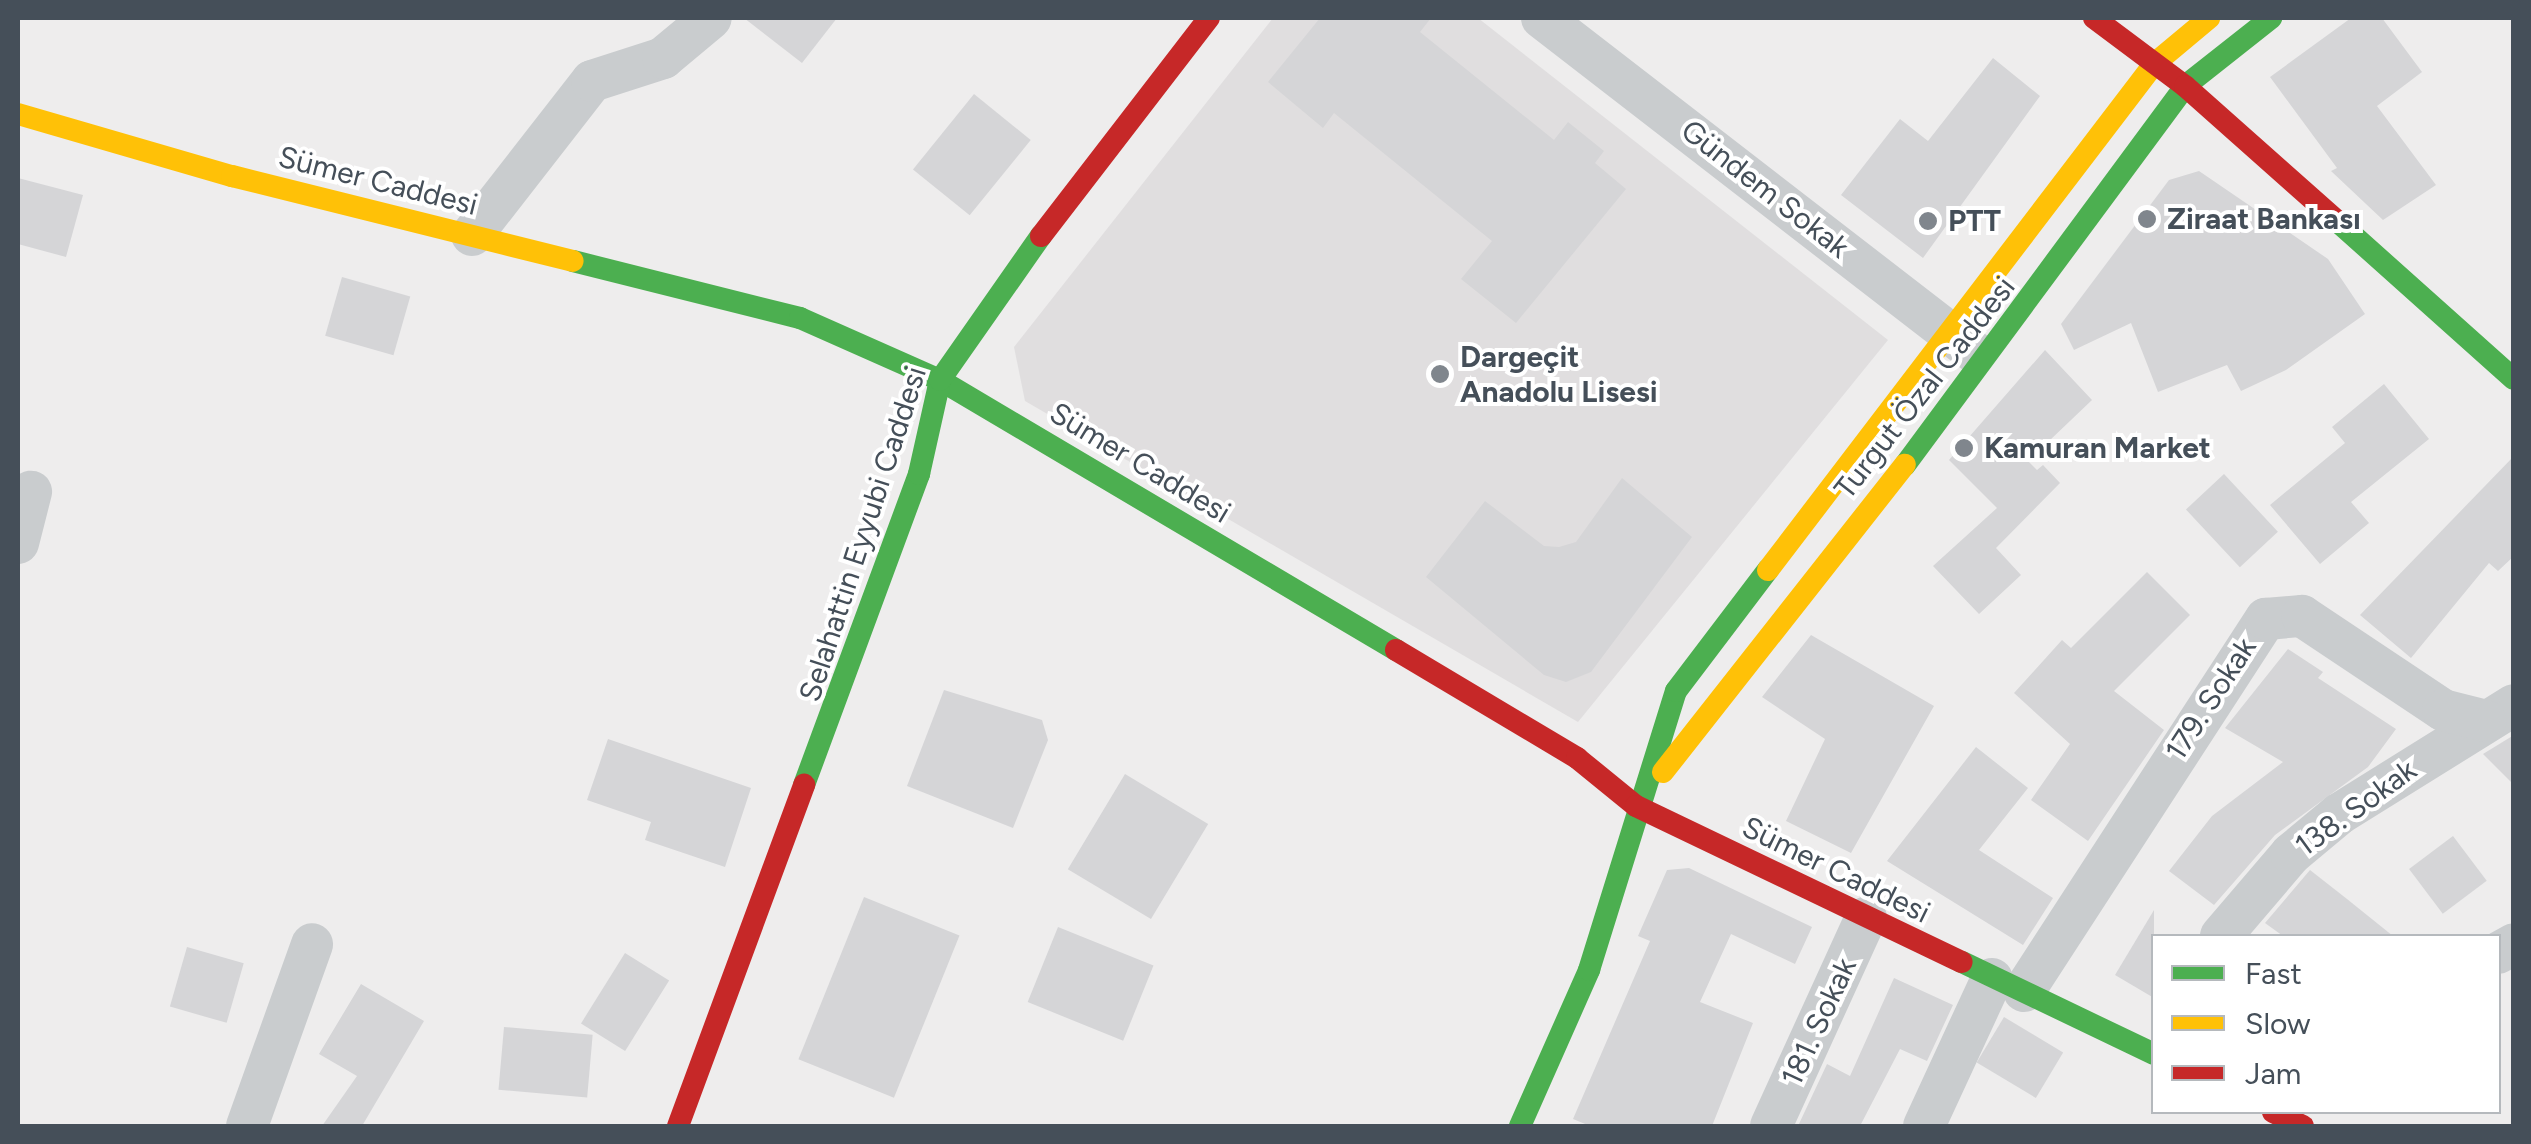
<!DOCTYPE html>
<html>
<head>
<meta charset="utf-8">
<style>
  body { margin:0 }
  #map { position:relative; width:2531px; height:1144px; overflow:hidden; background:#eeeded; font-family:Figtree,sans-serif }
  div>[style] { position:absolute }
  .education>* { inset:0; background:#e0dedf }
  .building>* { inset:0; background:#d5d5d7; transform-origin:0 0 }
  .street>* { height:42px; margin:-21px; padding:0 21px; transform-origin:21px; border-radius:21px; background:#c9ccce }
  .fast>* { height:22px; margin:-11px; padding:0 11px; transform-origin:11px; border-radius:11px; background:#4caf50 }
  .slow>* { height:22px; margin:-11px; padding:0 11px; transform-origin:11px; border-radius:11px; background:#ffc107 }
  .jam>* { height:22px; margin:-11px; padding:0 11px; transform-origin:11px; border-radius:11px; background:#c62828 }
  .dots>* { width:28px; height:28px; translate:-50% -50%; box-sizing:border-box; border:5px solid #fff; border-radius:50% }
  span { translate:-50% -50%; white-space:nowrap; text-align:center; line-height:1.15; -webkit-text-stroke:8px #fff; paint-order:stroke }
  .street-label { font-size:30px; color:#454f59 }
  .poi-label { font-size:30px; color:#454f59; font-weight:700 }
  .left { translate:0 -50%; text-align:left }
  .frame { position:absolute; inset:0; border:20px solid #454f59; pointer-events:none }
  .legend { position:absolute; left:2151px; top:934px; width:350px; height:180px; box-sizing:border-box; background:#fff; border:2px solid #b5b9bd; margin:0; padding:12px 18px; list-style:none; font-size:30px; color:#454f59 }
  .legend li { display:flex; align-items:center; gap:20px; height:50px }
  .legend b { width:50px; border:2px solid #b5b9bd }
</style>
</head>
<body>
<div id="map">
  <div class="education">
    <div style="clip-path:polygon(1273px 18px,1478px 18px,1888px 340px,1578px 722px,1025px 401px,1014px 347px)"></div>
  </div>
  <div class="building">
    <div style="clip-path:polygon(744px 18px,837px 18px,802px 63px)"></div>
    <div style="clip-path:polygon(1320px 18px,1431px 18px,1420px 32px,1554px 140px,1568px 122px,1604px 151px,1595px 163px,1626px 189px,1516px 323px,1461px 279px,1492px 241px,1334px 113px,1323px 128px,1268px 82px)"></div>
    <div style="clip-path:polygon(2351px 18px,2382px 18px,2422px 72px,2377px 106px,2436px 185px,2383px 220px,2331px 171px,2337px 168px,2270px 77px)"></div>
    <div style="clip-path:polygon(1993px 58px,2040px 96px,1923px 258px,1841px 195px,1900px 119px,1928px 141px)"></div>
    <div style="left:974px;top:94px;width:73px;height:97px;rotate:39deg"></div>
    <div style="clip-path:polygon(2199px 171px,2328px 259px,2365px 314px,2286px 370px,2241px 391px,2227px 365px,2158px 392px,2131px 323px,2074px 350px,2061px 324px,2169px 180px)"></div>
    <div style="clip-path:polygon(18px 178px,83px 195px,66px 257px,18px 244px)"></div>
    <div style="left:342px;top:277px;width:71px;height:61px;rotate:16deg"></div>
    <div style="clip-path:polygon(2045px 350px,2092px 400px,2028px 461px,2037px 470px,2043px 465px,2060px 483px,1996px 548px,2021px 575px,1979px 614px,1933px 566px,1997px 508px,1949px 460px)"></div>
    <div style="clip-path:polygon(2384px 384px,2429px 439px,2351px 502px,2369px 523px,2320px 564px,2270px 505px,2345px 443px,2332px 427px)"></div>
    <div style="clip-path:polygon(2514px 456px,2514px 556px,2498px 571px,2489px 563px,2411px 658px,2360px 615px)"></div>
    <div style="left:2224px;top:474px;width:79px;height:52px;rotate:47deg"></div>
    <div style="clip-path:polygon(1622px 478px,1692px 537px,1591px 672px,1566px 682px,1544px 675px,1426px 577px,1485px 501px,1544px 546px,1559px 547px,1576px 542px)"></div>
    <div style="clip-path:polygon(2147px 572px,2190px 615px,2114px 691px,2164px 730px,2088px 841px,2031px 800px,2070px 744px,2014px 693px,2062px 640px,2071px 648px)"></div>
    <div style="clip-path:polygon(1811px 635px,1934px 706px,1851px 853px,1786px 821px,1825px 739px,1762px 697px)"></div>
    <div style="clip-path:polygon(2288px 649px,2323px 672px,2318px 678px,2396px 729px,2368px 767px,2275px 835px,2214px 905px,2169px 871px,2212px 816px,2283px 762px,2225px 728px)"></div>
    <div style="clip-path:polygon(944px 690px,1042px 720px,1048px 740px,1013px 828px,907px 786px)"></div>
    <div style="clip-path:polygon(2514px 735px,2514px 785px,2483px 754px)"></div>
    <div style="clip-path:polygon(608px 739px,751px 788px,725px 867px,645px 840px,651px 822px,587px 800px)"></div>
    <div style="clip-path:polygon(1976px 747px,2028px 788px,1979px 850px,2053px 898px,2023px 945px,1887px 861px)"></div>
    <div style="left:1125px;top:774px;width:97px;height:111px;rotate:31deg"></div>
    <div style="left:2453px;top:836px;width:56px;height:55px;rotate:53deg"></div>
    <div style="clip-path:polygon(1689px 868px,1812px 927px,1795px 964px,1731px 934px,1700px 1002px,1753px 1023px,1712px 1126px,1590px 1126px,1573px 1119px,1650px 941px,1638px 936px,1667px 870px)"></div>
    <div style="clip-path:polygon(2310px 870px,2347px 899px,2393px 936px,2283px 936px,2265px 923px)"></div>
    <div style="left:864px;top:897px;width:103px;height:175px;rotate:22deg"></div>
    <div style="clip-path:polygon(2154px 910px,2154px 998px,2115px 975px)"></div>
    <div style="left:1058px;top:927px;width:103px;height:81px;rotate:22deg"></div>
    <div style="left:187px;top:947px;width:59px;height:62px;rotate:16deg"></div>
    <div style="left:625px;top:953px;width:52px;height:83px;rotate:32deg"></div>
    <div style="clip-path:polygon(1894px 978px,1953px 1005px,1927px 1061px,1900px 1049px,1860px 1126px,1798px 1126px,1827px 1064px,1850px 1076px)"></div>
    <div style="clip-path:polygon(361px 984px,424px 1021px,362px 1126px,322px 1126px,357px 1076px,319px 1054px)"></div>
    <div style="left:2004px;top:1017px;width:69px;height:53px;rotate:31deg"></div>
    <div style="left:504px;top:1027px;width:89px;height:63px;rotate:5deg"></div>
  </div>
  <div class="street">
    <div style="left:1542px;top:18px;width:546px;rotate:37.71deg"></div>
    <div style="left:472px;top:235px;width:195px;rotate:-52.1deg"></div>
    <div style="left:592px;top:81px;width:75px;rotate:-17.9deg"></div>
    <div style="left:663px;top:58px;width:62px;rotate:-39.8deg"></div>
    <div style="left:18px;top:543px;width:53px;rotate:-75.7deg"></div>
    <div style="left:2221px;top:936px;width:108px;rotate:-49.5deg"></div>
    <div style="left:2291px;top:854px;width:62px;rotate:-39.8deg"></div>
    <div style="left:2339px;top:814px;width:206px;rotate:-31.9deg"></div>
    <div style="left:2498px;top:953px;width:18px;rotate:-29deg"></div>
    <div style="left:2024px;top:991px;width:444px;rotate:-57deg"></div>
    <div style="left:2266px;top:619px;width:36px;rotate:-5deg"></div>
    <div style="left:2302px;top:616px;width:169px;rotate:33.7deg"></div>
    <div style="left:2443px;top:710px;width:44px;rotate:14.3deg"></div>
    <div style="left:247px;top:1126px;width:193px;rotate:-70.3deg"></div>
    <div style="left:1771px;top:1126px;width:229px;rotate:-65.5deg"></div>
    <div style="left:1924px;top:1126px;width:162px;rotate:-65.2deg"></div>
  </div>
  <div class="fast">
    <div style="left:2337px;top:221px;width:237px;rotate:41.8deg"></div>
    <div style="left:573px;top:261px;width:234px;rotate:14.1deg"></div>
    <div style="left:800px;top:318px;width:153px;rotate:23.9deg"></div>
    <div style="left:940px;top:380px;width:530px;rotate:30.63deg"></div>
    <div style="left:1905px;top:465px;width:471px;rotate:-53.5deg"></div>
    <div style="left:2185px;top:86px;width:110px;rotate:-38.3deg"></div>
    <div style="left:804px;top:785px;width:332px;rotate:-69.7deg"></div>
    <div style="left:919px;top:474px;width:96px;rotate:-77.4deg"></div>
    <div style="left:940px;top:380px;width:176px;rotate:-55deg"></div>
    <div style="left:1962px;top:962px;width:213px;rotate:25.6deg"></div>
    <div style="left:1520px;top:1126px;width:171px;rotate:-66.1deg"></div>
    <div style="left:1589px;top:970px;width:292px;rotate:-72.7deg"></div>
    <div style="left:1676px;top:691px;width:152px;rotate:-52.8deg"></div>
  </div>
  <div class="slow">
    <div style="left:18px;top:114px;width:223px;rotate:16.2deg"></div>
    <div style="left:232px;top:176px;width:351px;rotate:14deg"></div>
    <div style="left:1768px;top:570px;width:636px;rotate:-52.66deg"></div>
    <div style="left:2154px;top:64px;width:72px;rotate:-39.9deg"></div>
    <div style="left:1663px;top:772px;width:391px;rotate:-51.8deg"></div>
  </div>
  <div class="jam">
    <div style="left:2094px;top:18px;width:114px;rotate:36.8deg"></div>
    <div style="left:2185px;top:86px;width:203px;rotate:41.6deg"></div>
    <div style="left:1041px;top:236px;width:275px;rotate:-52.4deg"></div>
    <div style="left:1396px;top:650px;width:211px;rotate:30.8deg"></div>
    <div style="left:1577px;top:758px;width:76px;rotate:39.1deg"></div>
    <div style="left:1636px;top:806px;width:361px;rotate:25.6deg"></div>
    <div style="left:2273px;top:1112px;width:33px;rotate:25deg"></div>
    <div style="left:678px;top:1126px;width:364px;rotate:-69.7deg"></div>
  </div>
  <div class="dots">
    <div style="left:2147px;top:219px;background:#80868d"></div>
    <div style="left:1928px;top:221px;background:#80868d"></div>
    <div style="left:1440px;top:374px;background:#80868d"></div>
    <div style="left:1964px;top:448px;background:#80868d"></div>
  </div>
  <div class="street-label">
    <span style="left:378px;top:181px;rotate:14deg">Sümer Caddesi</span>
    <span style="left:1765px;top:189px;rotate:38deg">Gündem Sokak</span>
    <span style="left:1925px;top:388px;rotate:-52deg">Turgut Özal Caddesi</span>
    <span style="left:1140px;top:463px;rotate:31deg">Sümer Caddesi</span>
    <span style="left:863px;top:534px;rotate:-72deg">Selahattin Eyyubi Caddesi</span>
    <span style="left:2211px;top:699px;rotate:-57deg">179. Sokak</span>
    <span style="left:2356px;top:808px;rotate:-36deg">138. Sokak</span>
    <span style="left:1836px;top:870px;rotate:26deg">Sümer Caddesi</span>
    <span style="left:1819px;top:1022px;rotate:-65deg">181. Sokak</span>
  </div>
  <div class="poi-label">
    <span class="left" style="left:2167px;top:219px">Ziraat Bankası</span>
    <span class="left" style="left:1948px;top:221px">PTT</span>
    <span class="left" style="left:1460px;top:374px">Dargeçit<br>Anadolu Lisesi</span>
    <span class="left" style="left:1984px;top:448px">Kamuran Market</span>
  </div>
  <div class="frame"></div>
  <ul class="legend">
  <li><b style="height:12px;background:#4caf50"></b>Fast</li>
  <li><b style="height:12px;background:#ffc107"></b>Slow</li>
  <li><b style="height:12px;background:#c62828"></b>Jam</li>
  </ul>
</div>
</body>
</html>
